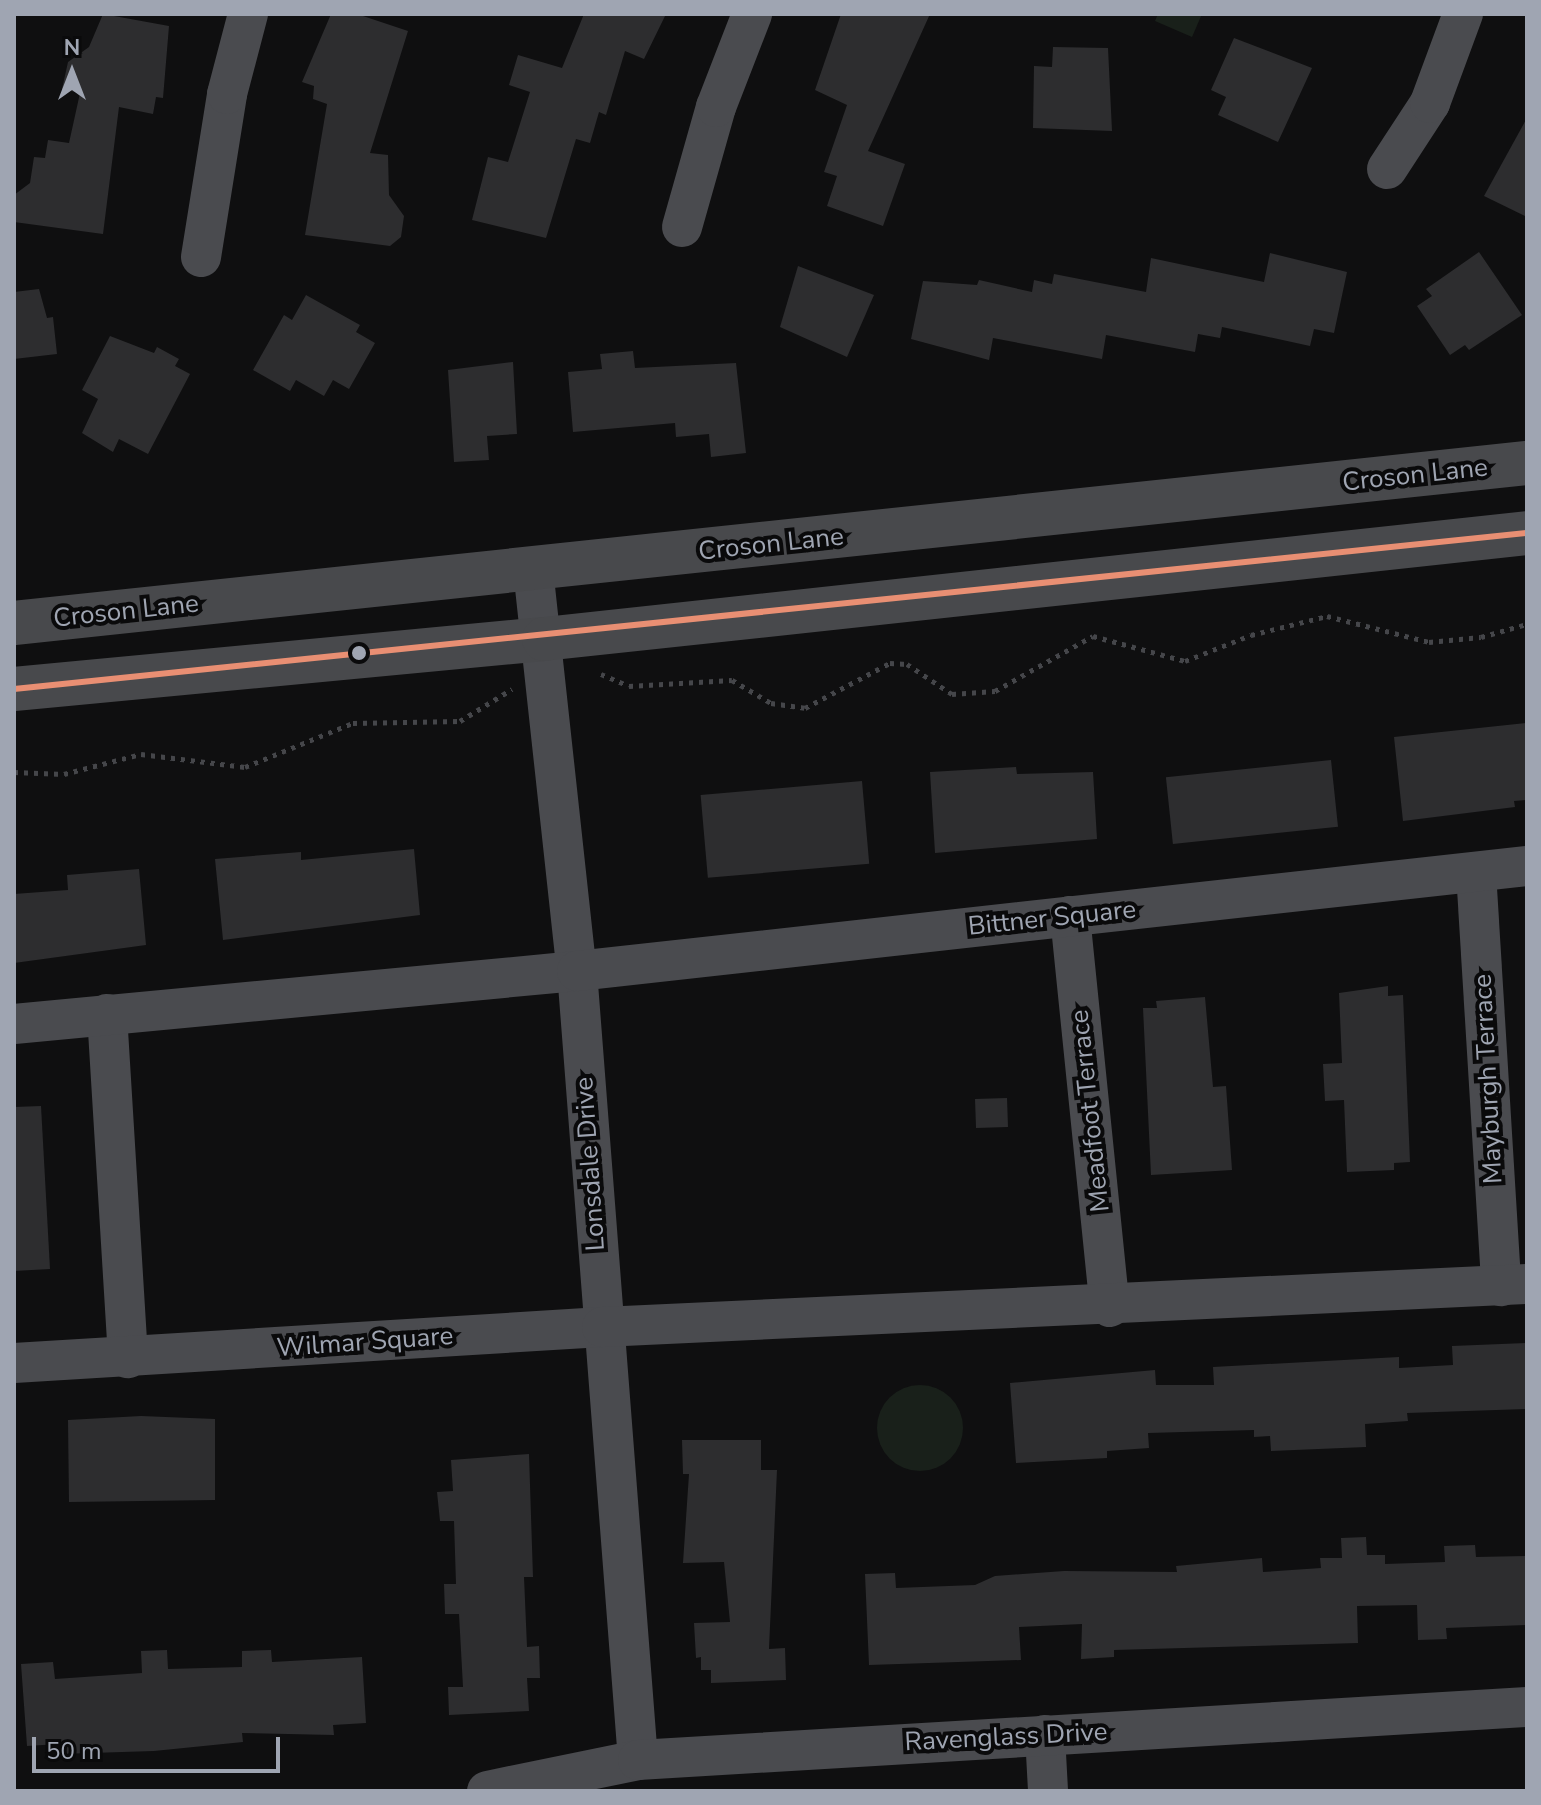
<!DOCTYPE html>
<html>
<head>
<meta charset="utf-8">
<style>
  body { margin:0 }
  #map { position:relative; width:1541px; height:1805px; overflow:hidden; background:#0f0f10; font-family:"Nunito Sans",sans-serif }
  div>[style] { position:absolute }
  .green>* { inset:0; background:#19201a }
  .round { border-radius:50% }
  .building>* { inset:0; background:#2d2d2f; transform-origin:0 0 }
  .path>* { height:5px; margin-top:-2.5px; transform-origin:0; background:repeating-linear-gradient(90deg,#45464a 0 4px,transparent 0 10px) }
  .street>* { height:40px; margin:-20px; padding:0 20px; transform-origin:20px; border-radius:20px; background:#4a4b4f }
  .secondary>* { height:44px; margin:-22px; padding:0 22px; transform-origin:22px; border-radius:22px; background:#48494c }
  .bus-1>* { height:6px; margin:-3px; padding:0 3px; transform-origin:3px; border-radius:3px; background:#e98f73 }
  .dots>* { width:22px; height:22px; translate:-50% -50%; box-sizing:border-box; border:4px solid #0a0a0b; border-radius:50% }
  span { translate:-50% -50%; white-space:nowrap; text-align:center; line-height:1.15; -webkit-text-stroke:8px #0a0a0b; paint-order:stroke }
  .street-label { font-size:26px; color:#9fa5b2 }
  .frame { position:absolute; inset:0; border:16px solid #9fa5b2; pointer-events:none }
  .north { position:absolute; left:32px; top:32px; width:80px; height:80px; -webkit-text-stroke:6px #0a0a0b; paint-order:stroke; rotate:0deg; font-size:22px; font-weight:700; line-height:32px; text-align:center; color:#9fa5b2 }
  .north::after { content:''; display:block; margin:auto; width:28px; height:36px; background:#9fa5b2; clip-path:polygon(50% 0,100% 100%,50% 72%,0 100%) }
  .scale { position:absolute; left:32px; top:1737px; width:248px; height:36px; box-sizing:border-box; border:4px solid #9fa5b2; border-top:0; padding-left:10px; font-size:24px; line-height:28px; white-space:nowrap; color:#9fa5b2; -webkit-text-stroke:6px #0a0a0b; paint-order:stroke }
</style>
</head>
<body>
<div id="map">
  <div class="green">
    <div style="clip-path:polygon(1158px 14px,1202px 14px,1192px 37px,1155px 21px)"></div>
    <div class="round" style="left:877px;top:1385px;width:86px;height:86px"></div>
  </div>
  <div class="building">
    <div style="clip-path:polygon(103px 14px,169px 26px,163px 98px,156px 97px,153px 114px,119px 107px,103px 234px,14px 222px,14px 195px,30px 183px,34px 157px,45px 158px,48px 140px,69px 143px,80px 93px,62px 89px,68px 62px,89px 47px)"></div>
    <div style="clip-path:polygon(331px 14px,357px 14px,408px 31px,370px 153px,388px 155px,389px 195px,404px 216px,401px 237px,390px 246px,305px 235px,327px 104px,313px 99px,314px 86px,302px 82px)"></div>
    <div style="clip-path:polygon(584px 14px,666px 14px,644px 59px,625px 51px,606px 115px,599px 112px,590px 143px,576px 139px,546px 238px,472px 220px,488px 157px,508px 162px,530px 92px,509px 85px,518px 55px,562px 68px)"></div>
    <div style="clip-path:polygon(841px 14px,930px 14px,868px 151px,905px 164px,883px 226px,827px 206px,837px 176px,824px 172px,847px 105px,815px 90px)"></div>
    <div style="clip-path:polygon(1234px 38px,1312px 68px,1278px 142px,1218px 115px,1226px 97px,1211px 90px)"></div>
    <div style="clip-path:polygon(1053px 47px,1108px 48px,1112px 131px,1033px 128px,1034px 66px,1052px 67px)"></div>
    <div style="clip-path:polygon(1527px 118px,1527px 217px,1484px 196px)"></div>
    <div style="clip-path:polygon(1479px 252px,1522px 315px,1469px 350px,1465px 345px,1450px 355px,1417px 306px,1432px 296px,1426px 289px)"></div>
    <div style="clip-path:polygon(1270px 253px,1347px 272px,1334px 333px,1314px 329px,1310px 346px,1222px 327px,1220px 338px,1198px 334px,1195px 352px,1106px 335px,1102px 359px,993px 338px,989px 360px,911px 339px,923px 281px,977px 285px,979px 280px,1032px 292px,1034px 280px,1052px 284px,1054px 274px,1146px 292px,1151px 258px,1264px 282px)"></div>
    <div style="clip-path:polygon(798px 266px,874px 295px,847px 357px,780px 327px)"></div>
    <div style="clip-path:polygon(39px 289px,47px 318px,53px 317px,57px 354px,14px 359px,14px 292px)"></div>
    <div style="clip-path:polygon(306px 295px,360px 325px,356px 332px,375px 343px,349px 389px,333px 380px,324px 396px,296px 380px,290px 391px,253px 370px,284px 315px,292px 320px)"></div>
    <div style="clip-path:polygon(110px 336px,154px 353px,157px 347px,179px 359px,175px 366px,190px 374px,148px 454px,119px 439px,113px 452px,82px 433px,98px 399px,82px 390px)"></div>
    <div style="clip-path:polygon(633px 351px,635px 368px,736px 363px,746px 453px,711px 457px,709px 434px,676px 437px,675px 423px,573px 432px,568px 372px,602px 369px,600px 354px)"></div>
    <div style="clip-path:polygon(513px 362px,517px 434px,487px 436px,489px 460px,454px 462px,448px 370px)"></div>
    <div style="clip-path:polygon(1527px 723px,1527px 800px,1514px 801px,1515px 807px,1403px 821px,1394px 737px)"></div>
    <div style="left:1331px;top:760px;width:67px;height:166px;rotate:84deg"></div>
    <div style="clip-path:polygon(1016px 767px,1017px 774px,1093px 772px,1097px 839px,935px 853px,930px 772px)"></div>
    <div style="left:862px;top:781px;width:83px;height:162px;rotate:85deg"></div>
    <div style="clip-path:polygon(414px 849px,420px 915px,223px 940px,215px 859px,301px 852px,301px 860px)"></div>
    <div style="clip-path:polygon(139px 869px,146px 945px,14px 963px,14px 894px,68px 890px,67px 875px)"></div>
    <div style="clip-path:polygon(1388px 986px,1388px 996px,1403px 995px,1410px 1162px,1394px 1163px,1394px 1170px,1347px 1172px,1344px 1100px,1325px 1101px,1323px 1064px,1342px 1063px,1339px 993px)"></div>
    <div style="clip-path:polygon(1205px 997px,1213px 1087px,1226px 1086px,1232px 1170px,1151px 1175px,1143px 1008px,1157px 1008px,1156px 1001px)"></div>
    <div style="left:1007px;top:1098px;width:29px;height:32px;rotate:88deg"></div>
    <div style="clip-path:polygon(41px 1106px,50px 1269px,14px 1271px,14px 1107px)"></div>
    <div style="clip-path:polygon(1527px 1343px,1527px 1409px,1407px 1413px,1408px 1421px,1365px 1424px,1366px 1447px,1271px 1451px,1270px 1436px,1254px 1437px,1254px 1430px,1148px 1433px,1149px 1448px,1107px 1451px,1107px 1458px,1016px 1463px,1010px 1383px,1155px 1370px,1156px 1385px,1214px 1385px,1213px 1367px,1399px 1357px,1399px 1368px,1453px 1365px,1452px 1346px)"></div>
    <div style="clip-path:polygon(141px 1416px,215px 1419px,215px 1500px,69px 1502px,68px 1420px)"></div>
    <div style="clip-path:polygon(682px 1440px,761px 1440px,761px 1470px,777px 1470px,769px 1649px,785px 1648px,786px 1680px,711px 1683px,711px 1670px,701px 1670px,701px 1657px,696px 1658px,694px 1623px,730px 1622px,724px 1562px,683px 1563px,689px 1474px,683px 1474px)"></div>
    <div style="clip-path:polygon(529px 1454px,533px 1577px,524px 1577px,527px 1647px,539px 1646px,540px 1678px,527px 1678px,529px 1711px,449px 1715px,448px 1687px,463px 1687px,459px 1614px,445px 1614px,444px 1584px,456px 1584px,454px 1521px,440px 1521px,437px 1492px,453px 1491px,451px 1460px)"></div>
    <div style="clip-path:polygon(1366px 1537px,1367px 1555px,1385px 1555px,1385px 1564px,1445px 1562px,1444px 1546px,1475px 1545px,1476px 1557px,1527px 1556px,1527px 1625px,1446px 1628px,1447px 1639px,1418px 1640px,1417px 1605px,1357px 1606px,1358px 1643px,1114px 1650px,1114px 1657px,1081px 1659px,1082px 1624px,1019px 1627px,1021px 1660px,869px 1665px,865px 1574px,895px 1573px,896px 1588px,975px 1585px,995px 1576px,1064px 1571px,1177px 1572px,1176px 1566px,1262px 1558px,1263px 1572px,1321px 1568px,1320px 1558px,1342px 1558px,1341px 1538px)"></div>
    <div style="clip-path:polygon(167px 1650px,168px 1669px,242px 1667px,242px 1651px,271px 1650px,272px 1662px,362px 1657px,366px 1723px,333px 1725px,334px 1735px,242px 1733px,243px 1742px,154px 1751px,59px 1754px,59px 1744px,27px 1746px,21px 1664px,53px 1662px,55px 1679px,142px 1673px,141px 1651px)"></div>
  </div>
  <div class="path">
    <div style="left:601px;top:674px;width:30px;rotate:23deg"></div>
    <div style="left:629px;top:686px;width:103px;rotate:-3.3deg"></div>
    <div style="left:732px;top:680px;width:45px;rotate:30.5deg"></div>
    <div style="left:771px;top:703px;width:34px;rotate:8deg"></div>
    <div style="left:805px;top:708px;width:96px;rotate:-27.9deg"></div>
    <div style="left:890px;top:663px;width:17px;rotate:3deg"></div>
    <div style="left:907px;top:664px;width:54px;rotate:33.7deg"></div>
    <div style="left:952px;top:694px;width:43px;rotate:-4deg"></div>
    <div style="left:995px;top:691px;width:112px;rotate:-29.3deg"></div>
    <div style="left:1093px;top:636px;width:95px;rotate:15.2deg"></div>
    <div style="left:1185px;top:661px;width:71px;rotate:-21.5deg"></div>
    <div style="left:1251px;top:635px;width:78px;rotate:-14deg"></div>
    <div style="left:1327px;top:616px;width:105px;rotate:14.3deg"></div>
    <div style="left:1429px;top:642px;width:52px;rotate:-5.5deg"></div>
    <div style="left:1481px;top:637px;width:48px;rotate:-15.8deg"></div>
    <div style="left:14px;top:772px;width:50px;rotate:2.3deg"></div>
    <div style="left:64px;top:774px;width:80px;rotate:-14.6deg"></div>
    <div style="left:141px;top:754px;width:105px;rotate:7.1deg"></div>
    <div style="left:245px;top:767px;width:117px;rotate:-22.2deg"></div>
    <div style="left:353px;top:723px;width:107px;rotate:-1.1deg"></div>
    <div style="left:460px;top:721px;width:61px;rotate:-31.6deg"></div>
  </div>
  <div class="street">
    <div style="left:1387px;top:169px;width:79px;rotate:-56.9deg"></div>
    <div style="left:1430px;top:103px;width:95px;rotate:-69.7deg"></div>
    <div style="left:682px;top:227px;width:125px;rotate:-74.2deg"></div>
    <div style="left:716px;top:107px;width:100px;rotate:-68.8deg"></div>
    <div style="left:201px;top:257px;width:165px;rotate:-80.9deg"></div>
    <div style="left:227px;top:94px;width:83px;rotate:-75.3deg"></div>
    <div style="left:533px;top:569px;width:404px;rotate:83.8deg"></div>
    <div style="left:577px;top:971px;width:791px;rotate:85.58deg"></div>
    <div style="left:1476px;top:872px;width:415px;rotate:86.5deg"></div>
    <div style="left:1070px;top:916px;width:393px;rotate:84.2deg"></div>
    <div style="left:107px;top:1014px;width:345px;rotate:86.5deg"></div>
    <div style="left:14px;top:1024px;width:565px;rotate:-5.38deg"></div>
    <div style="left:577px;top:971px;width:956px;rotate:-6.31deg"></div>
    <div style="left:14px;top:1363px;width:589px;rotate:-3.5deg"></div>
    <div style="left:602px;top:1327px;width:926px;rotate:-2.66deg"></div>
    <div style="left:1045px;top:1735px;width:56px;rotate:86.9deg"></div>
    <div style="left:487px;top:1791px;width:154px;rotate:-11.6deg"></div>
    <div style="left:638px;top:1760px;width:891px;rotate:-3.41deg"></div>
  </div>
  <div class="secondary">
    <div style="left:14px;top:623px;width:1521px;rotate:-6.04deg"></div>
    <div style="left:14px;top:689px;width:532px;rotate:-5.39deg"></div>
    <div style="left:544px;top:639px;width:989px;rotate:-6.15deg"></div>
  </div>
  <div class="bus-1">
    <div style="left:14px;top:689px;width:1521px;rotate:-5.89deg"></div>
  </div>
  <div class="dots">
    <div style="left:359px;top:653px;background:#9fa5b2"></div>
  </div>
  <div class="street-label">
    <span style="left:1415px;top:475px;rotate:-6deg">Croson Lane</span>
    <span style="left:771px;top:544px;rotate:-6deg">Croson Lane</span>
    <span style="left:126px;top:611px;rotate:-6deg">Croson Lane</span>
    <span style="left:1052px;top:918px;rotate:-6deg">Bittner Square</span>
    <span style="left:1488px;top:1079px;rotate:-93deg">Mayburgh Terrace</span>
    <span style="left:1090px;top:1111px;rotate:-96deg">Meadfoot Terrace</span>
    <span style="left:590px;top:1164px;rotate:-94deg">Lonsdale Drive</span>
    <span style="left:365px;top:1342px;rotate:-4deg">Wilmar Square</span>
    <span style="left:1006px;top:1737px;rotate:-3deg">Ravenglass Drive</span>
  </div>
  <div class="frame"></div>
  <div class="north">N</div>
  <div class="scale">50 m</div>
</div>
</body>
</html>
